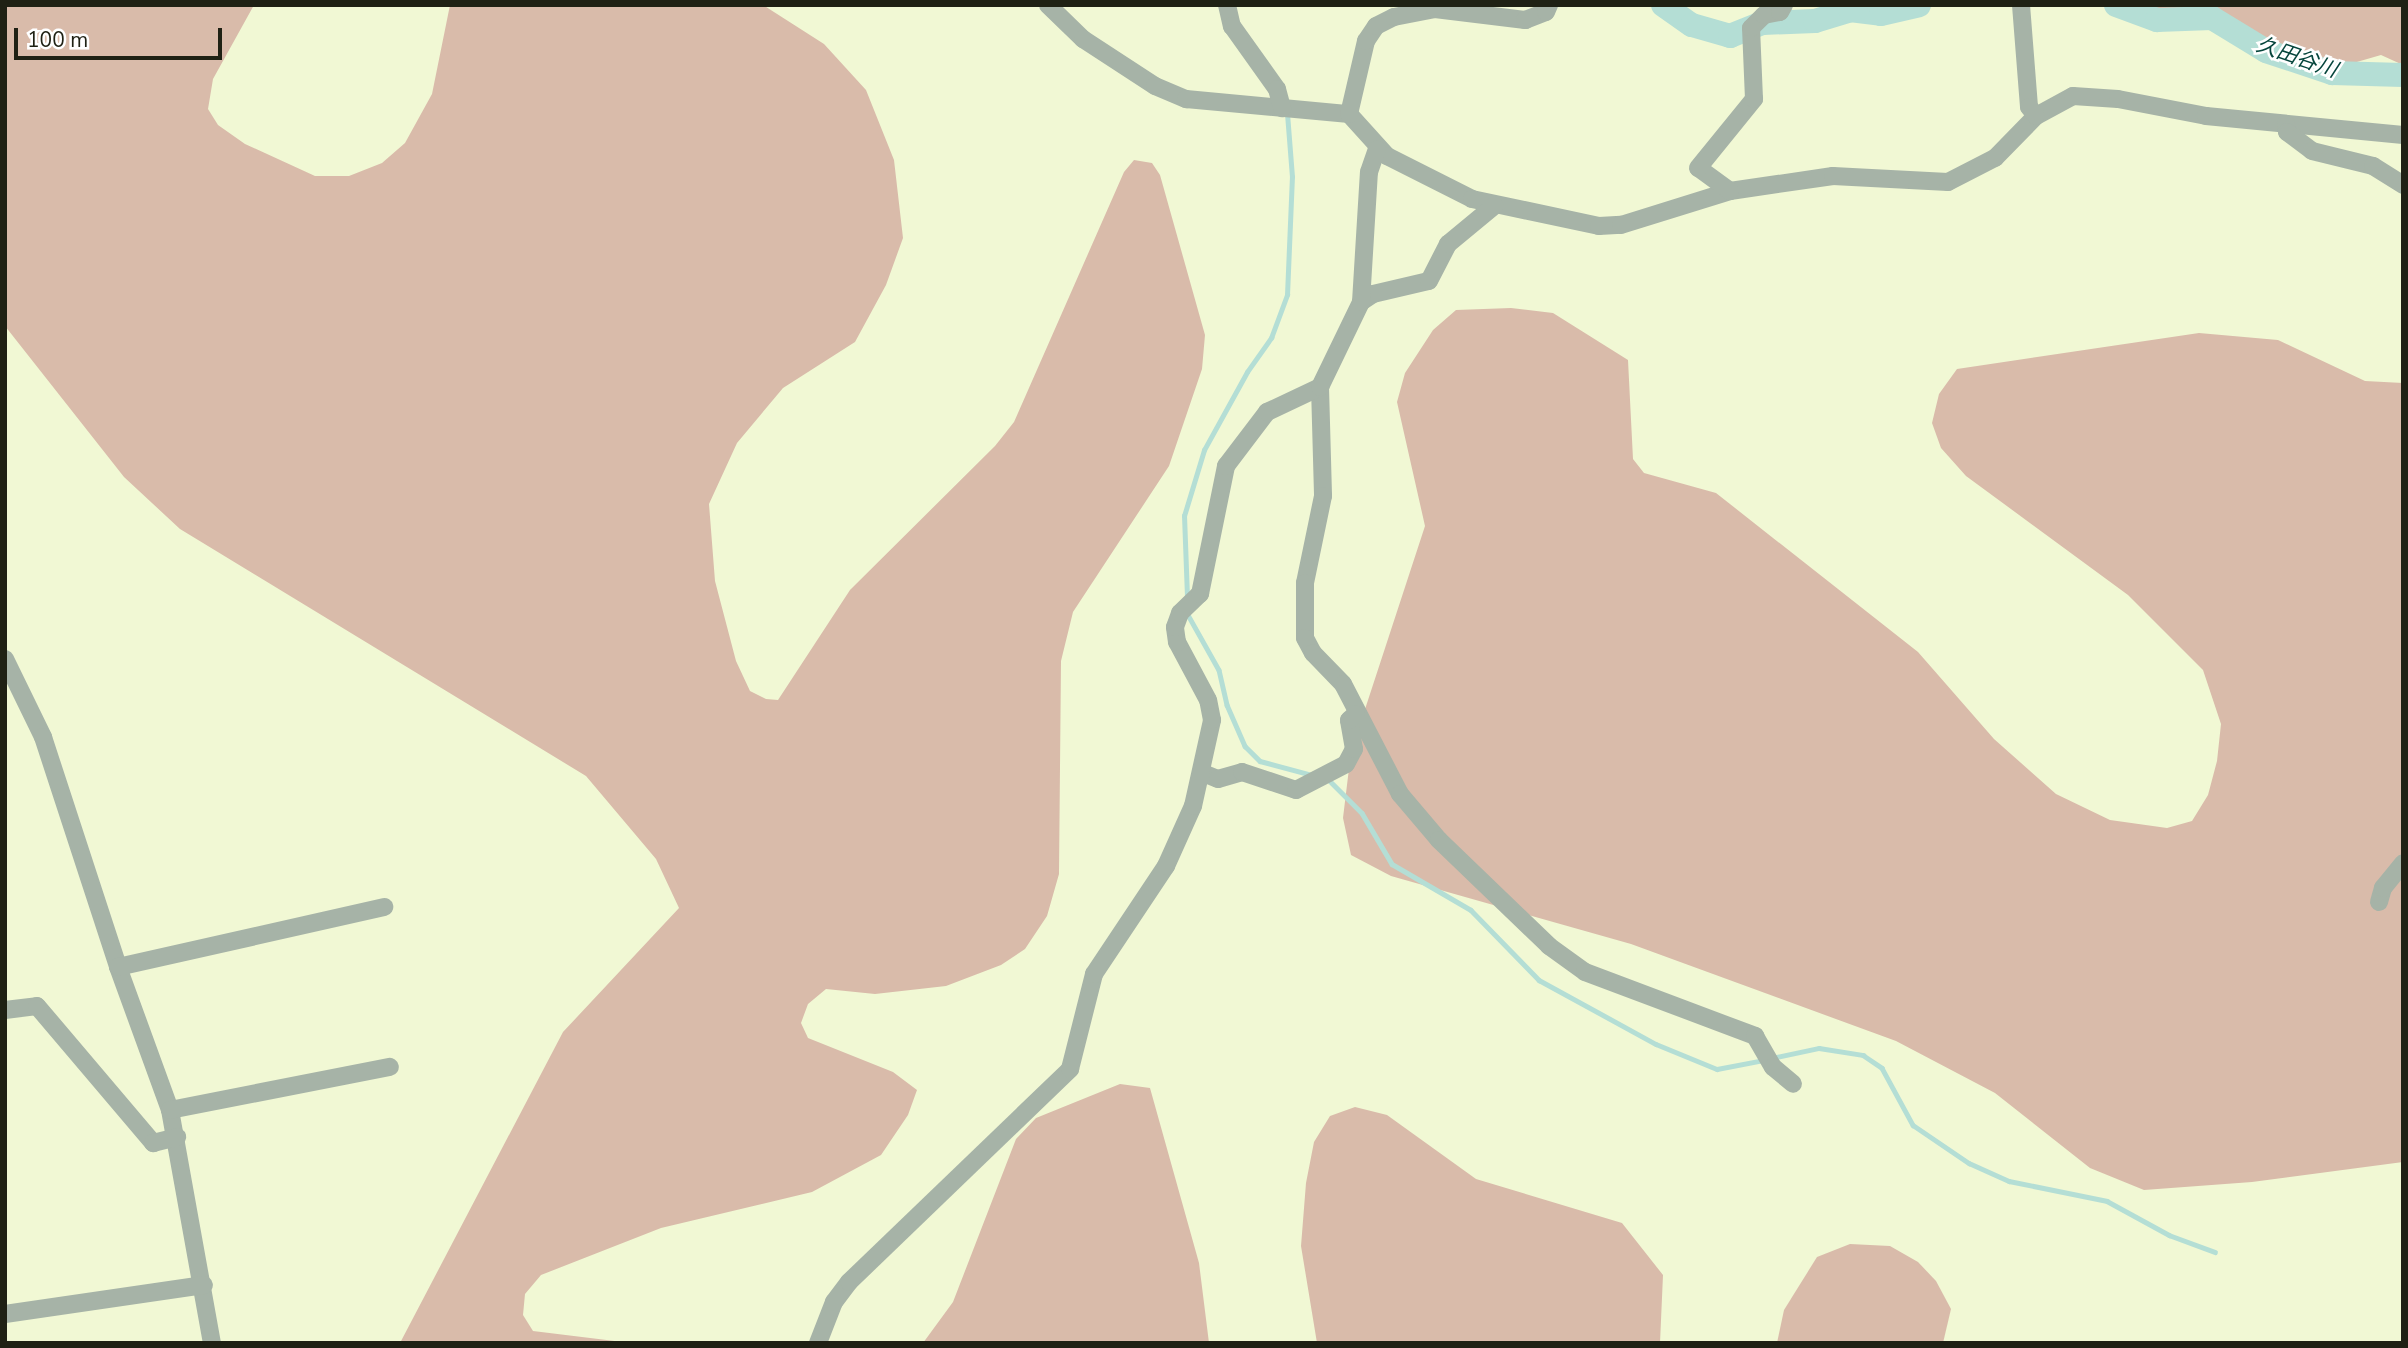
<!DOCTYPE html>
<html>
<head>
<meta charset="utf-8">
<style>
  body { margin:0 }
  #map { position:relative; width:2408px; height:1348px; overflow:hidden; background:#f1f8d4; font-family:"Nunito Sans","Noto Sans JP",sans-serif }
  div>[style] { position:absolute }
  .green>* { inset:0; background:#d9bbaa }
  .stream>* { height:4.5px; margin:-2.25px; padding:0 2.25px; transform-origin:2.25px; border-radius:2.25px; background:#b4ded5 }
  .river>* { height:24px; margin:-12px; padding:0 12px; transform-origin:12px; border-radius:12px; background:#b4ded5 }
  .minor>* { height:18px; margin:-9px; padding:0 9px; transform-origin:9px; border-radius:9px; background:#a6b3a7 }
  span { translate:-50% -50%; white-space:nowrap; text-align:center; line-height:1.15; -webkit-text-stroke:5px #fff; paint-order:stroke }
  .water-label { font-size:21px; color:#06453c; font-style:italic }
  .frame { position:absolute; inset:0; border:7px solid #1f2114; pointer-events:none }
  .scale { position:absolute; left:14px; top:28px; width:208px; height:32px; box-sizing:border-box; border:4px solid #1f2114; border-top:0; padding-left:9px; font-size:21px; line-height:24px; white-space:nowrap; color:#1f2114; -webkit-text-stroke:5px #fff; paint-order:stroke }
</style>
</head>
<body>
<div id="map">
  <div class="green">
    <div style="clip-path:polygon(5px 5px,254px 5px,213px 79px,208px 109px,218px 125px,245px 144px,315px 176px,349px 176px,382px 163px,405px 143px,432px 94px,450px 5px,763px 5px,824px 44px,866px 90px,894px 160px,903px 238px,886px 285px,855px 342px,783px 388px,737px 443px,709px 504px,715px 581px,736px 661px,750px 691px,766px 699px,778px 700px,850px 590px,995px 446px,1014px 422px,1124px 172px,1134px 160px,1152px 163px,1160px 175px,1205px 335px,1202px 369px,1169px 466px,1073px 612px,1061px 661px,1059px 874px,1047px 916px,1025px 949px,1001px 965px,946px 986px,875px 994px,826px 989px,808px 1004px,801px 1023px,808px 1038px,893px 1072px,917px 1090px,908px 1115px,881px 1155px,812px 1192px,661px 1228px,541px 1275px,525px 1294px,523px 1315px,533px 1331px,631px 1343px,400px 1343px,563px 1032px,679px 908px,656px 859px,586px 776px,180px 529px,124px 477px,5px 326px)"></div>
    <div style="clip-path:polygon(2109px 5px,2403px 5px,2403px 65px,2381px 55px,2336px 68px,2291px 56px,2221px 16px,2138px 19px)"></div>
    <div style="clip-path:polygon(1511px 308px,1553px 313px,1628px 360px,1633px 459px,1644px 473px,1716px 493px,1918px 652px,1994px 739px,2056px 794px,2110px 820px,2167px 828px,2192px 821px,2208px 795px,2217px 761px,2221px 724px,2203px 670px,2128px 595px,1966px 476px,1941px 448px,1932px 423px,1939px 394px,1957px 369px,2199px 333px,2278px 340px,2365px 381px,2403px 383px,2403px 1162px,2252px 1182px,2144px 1190px,2090px 1168px,1995px 1093px,1896px 1041px,1631px 944px,1391px 876px,1351px 855px,1343px 818px,1351px 752px,1425px 526px,1397px 402px,1405px 373px,1433px 330px,1456px 310px)"></div>
    <div style="clip-path:polygon(1120px 1084px,1150px 1088px,1199px 1263px,1209px 1343px,923px 1343px,953px 1302px,1016px 1139px,1036px 1118px)"></div>
    <div style="clip-path:polygon(1355px 1107px,1387px 1115px,1476px 1179px,1622px 1223px,1663px 1275px,1660px 1343px,1317px 1343px,1301px 1246px,1306px 1183px,1314px 1142px,1330px 1116px)"></div>
    <div style="clip-path:polygon(1850px 1244px,1890px 1246px,1918px 1262px,1936px 1281px,1951px 1309px,1943px 1343px,1777px 1343px,1784px 1310px,1817px 1257px)"></div>
  </div>
  <div class="stream">
    <div style="left:1187px;top:597px;width:81px;rotate:-92.1deg"></div>
    <div style="left:1184px;top:516px;width:69px;rotate:-73.1deg"></div>
    <div style="left:1204px;top:450px;width:89px;rotate:-61.1deg"></div>
    <div style="left:1247px;top:372px;width:42px;rotate:-54.8deg"></div>
    <div style="left:1271px;top:338px;width:46px;rotate:-69.6deg"></div>
    <div style="left:1287px;top:295px;width:118px;rotate:-87.6deg"></div>
    <div style="left:1292px;top:177px;width:64px;rotate:-94.5deg"></div>
    <div style="left:1187px;top:613px;width:65px;rotate:60.7deg"></div>
    <div style="left:1219px;top:670px;width:36px;rotate:77deg"></div>
    <div style="left:1227px;top:705px;width:45px;rotate:66.3deg"></div>
    <div style="left:1245px;top:746px;width:21px;rotate:45deg"></div>
    <div style="left:1260px;top:761px;width:54px;rotate:15.1deg"></div>
    <div style="left:1328px;top:779px;width:48px;rotate:45deg"></div>
    <div style="left:1362px;top:813px;width:59px;rotate:59.5deg"></div>
    <div style="left:1392px;top:864px;width:91px;rotate:30.2deg"></div>
    <div style="left:1471px;top:910px;width:98px;rotate:45.8deg"></div>
    <div style="left:1539px;top:980px;width:133px;rotate:28.7deg"></div>
    <div style="left:1656px;top:1044px;width:66px;rotate:22.3deg"></div>
    <div style="left:1717px;top:1069px;width:48px;rotate:-10.8deg"></div>
    <div style="left:1772px;top:1058px;width:48px;rotate:-12deg"></div>
    <div style="left:1819px;top:1048px;width:45px;rotate:9deg"></div>
    <div style="left:1863px;top:1055px;width:23px;rotate:34deg"></div>
    <div style="left:1882px;top:1068px;width:65px;rotate:61.5deg"></div>
    <div style="left:1913px;top:1125px;width:68px;rotate:34.2deg"></div>
    <div style="left:1969px;top:1163px;width:44px;rotate:24.2deg"></div>
    <div style="left:2009px;top:1181px;width:100px;rotate:11.5deg"></div>
    <div style="left:2107px;top:1201px;width:71px;rotate:28.7deg"></div>
    <div style="left:2169px;top:1235px;width:49px;rotate:20.3deg"></div>
  </div>
  <div class="river">
    <div style="left:1663px;top:5px;width:35px;rotate:35deg"></div>
    <div style="left:1692px;top:25px;width:40px;rotate:16deg"></div>
    <div style="left:1730px;top:36px;width:35px;rotate:-22deg"></div>
    <div style="left:1763px;top:23px;width:52px;rotate:-2.2deg"></div>
    <div style="left:1815px;top:21px;width:37px;rotate:-17deg"></div>
    <div style="left:1850px;top:10px;width:31px;rotate:7deg"></div>
    <div style="left:1881px;top:14px;width:39px;rotate:-13deg"></div>
    <div style="left:2116px;top:5px;width:44px;rotate:20.1deg"></div>
    <div style="left:2157px;top:20px;width:55px;rotate:-2.1deg"></div>
    <div style="left:2212px;top:18px;width:63px;rotate:31.4deg"></div>
    <div style="left:2266px;top:51px;width:70px;rotate:18.4deg"></div>
    <div style="left:2332px;top:73px;width:71px;rotate:1.6deg"></div>
  </div>
  <div class="minor">
    <div style="left:1048px;top:5px;width:49px;rotate:44.2deg"></div>
    <div style="left:1083px;top:39px;width:86px;rotate:33.1deg"></div>
    <div style="left:1155px;top:86px;width:34px;rotate:23deg"></div>
    <div style="left:1186px;top:99px;width:164px;rotate:5.3deg"></div>
    <div style="left:1349px;top:114px;width:57px;rotate:47.9deg"></div>
    <div style="left:1387px;top:156px;width:95px;rotate:26.8deg"></div>
    <div style="left:1472px;top:199px;width:130px;rotate:12deg"></div>
    <div style="left:1599px;top:226px;width:22px;rotate:-3deg"></div>
    <div style="left:1621px;top:225px;width:114px;rotate:-17.3deg"></div>
    <div style="left:1730px;top:191px;width:104px;rotate:-8.3deg"></div>
    <div style="left:1833px;top:176px;width:115px;rotate:3deg"></div>
    <div style="left:1948px;top:182px;width:53px;rotate:-27.1deg"></div>
    <div style="left:1995px;top:158px;width:59px;rotate:-45.7deg"></div>
    <div style="left:2036px;top:116px;width:42px;rotate:-28.4deg"></div>
    <div style="left:2073px;top:96px;width:45px;rotate:3.8deg"></div>
    <div style="left:2118px;top:99px;width:90px;rotate:10.9deg"></div>
    <div style="left:2206px;top:116px;width:198px;rotate:5.5deg"></div>
    <div style="left:1227px;top:5px;width:22px;rotate:77deg"></div>
    <div style="left:1232px;top:26px;width:77px;rotate:54.5deg"></div>
    <div style="left:1277px;top:89px;width:20px;rotate:75deg"></div>
    <div style="left:2021px;top:5px;width:102px;rotate:85.5deg"></div>
    <div style="left:2029px;top:107px;width:11px;rotate:52deg"></div>
    <div style="left:1349px;top:114px;width:75px;rotate:-76.9deg"></div>
    <div style="left:1366px;top:41px;width:18px;rotate:-56deg"></div>
    <div style="left:1376px;top:26px;width:20px;rotate:-27deg"></div>
    <div style="left:1394px;top:17px;width:42px;rotate:-11deg"></div>
    <div style="left:1435px;top:9px;width:91px;rotate:7deg"></div>
    <div style="left:1525px;top:20px;width:22px;rotate:-21deg"></div>
    <div style="left:1546px;top:12px;width:8px;rotate:-67deg"></div>
    <div style="left:2286px;top:124px;width:8px;rotate:83deg"></div>
    <div style="left:2287px;top:132px;width:31px;rotate:37deg"></div>
    <div style="left:2312px;top:151px;width:63px;rotate:13.8deg"></div>
    <div style="left:2373px;top:166px;width:36px;rotate:32deg"></div>
    <div style="left:1730px;top:191px;width:39px;rotate:-144deg"></div>
    <div style="left:1698px;top:168px;width:89px;rotate:-50.9deg"></div>
    <div style="left:1754px;top:99px;width:71px;rotate:-92.4deg"></div>
    <div style="left:1751px;top:28px;width:18px;rotate:-45deg"></div>
    <div style="left:1764px;top:15px;width:16px;rotate:-11deg"></div>
    <div style="left:1780px;top:12px;width:8px;rotate:-60deg"></div>
    <div style="left:1361px;top:302px;width:14px;rotate:-34deg"></div>
    <div style="left:1373px;top:294px;width:57px;rotate:-13.1deg"></div>
    <div style="left:1429px;top:281px;width:42px;rotate:-62.8deg"></div>
    <div style="left:1448px;top:244px;width:60px;rotate:-39.6deg"></div>
    <div style="left:1320px;top:387px;width:109px;rotate:88.4deg"></div>
    <div style="left:1323px;top:496px;width:89px;rotate:101.7deg"></div>
    <div style="left:1305px;top:583px;width:55px;rotate:90deg"></div>
    <div style="left:1305px;top:638px;width:17px;rotate:62deg"></div>
    <div style="left:1313px;top:653px;width:43px;rotate:45.9deg"></div>
    <div style="left:1343px;top:684px;width:124px;rotate:62.6deg"></div>
    <div style="left:1400px;top:794px;width:60px;rotate:49.7deg"></div>
    <div style="left:1439px;top:840px;width:153px;rotate:43.9deg"></div>
    <div style="left:1549px;top:946px;width:44px;rotate:35.8deg"></div>
    <div style="left:1585px;top:972px;width:182px;rotate:20.6deg"></div>
    <div style="left:1755px;top:1036px;width:36px;rotate:60deg"></div>
    <div style="left:1773px;top:1067px;width:26px;rotate:40deg"></div>
    <div style="left:5px;top:659px;width:87px;rotate:64deg"></div>
    <div style="left:43px;top:737px;width:242px;rotate:71.9deg"></div>
    <div style="left:118px;top:967px;width:152px;rotate:70deg"></div>
    <div style="left:170px;top:1110px;width:237px;rotate:79.8deg"></div>
    <div style="left:1203px;top:773px;width:16px;rotate:22deg"></div>
    <div style="left:1218px;top:779px;width:25px;rotate:-16deg"></div>
    <div style="left:1242px;top:772px;width:57px;rotate:18.4deg"></div>
    <div style="left:1296px;top:790px;width:56px;rotate:-27.5deg"></div>
    <div style="left:1346px;top:764px;width:17px;rotate:-62deg"></div>
    <div style="left:1354px;top:749px;width:29px;rotate:-100deg"></div>
    <div style="left:1349px;top:720px;width:9px;rotate:-41deg"></div>
    <div style="left:2379px;top:902px;width:15px;rotate:-74deg"></div>
    <div style="left:2383px;top:888px;width:32px;rotate:-51deg"></div>
    <div style="left:118px;top:967px;width:273px;rotate:-12.7deg"></div>
    <div style="left:5px;top:1010px;width:32px;rotate:-7deg"></div>
    <div style="left:37px;top:1006px;width:180px;rotate:49.7deg"></div>
    <div style="left:153px;top:1143px;width:25px;rotate:-14deg"></div>
    <div style="left:170px;top:1110px;width:224px;rotate:-11.1deg"></div>
    <div style="left:5px;top:1314px;width:201px;rotate:-8.3deg"></div>
    <div style="left:818px;top:1343px;width:44px;rotate:-68.7deg"></div>
    <div style="left:834px;top:1302px;width:25px;rotate:-53deg"></div>
    <div style="left:849px;top:1282px;width:307px;rotate:-43.9deg"></div>
    <div style="left:1070px;top:1069px;width:98px;rotate:-75.8deg"></div>
    <div style="left:1094px;top:974px;width:130px;rotate:-56.3deg"></div>
    <div style="left:1166px;top:866px;width:66px;rotate:-65.8deg"></div>
    <div style="left:1193px;top:806px;width:88px;rotate:-77.5deg"></div>
    <div style="left:1212px;top:720px;width:20px;rotate:-101deg"></div>
    <div style="left:1208px;top:700px;width:66px;rotate:-118.1deg"></div>
    <div style="left:1177px;top:642px;width:15px;rotate:-98deg"></div>
    <div style="left:1175px;top:627px;width:15px;rotate:-70deg"></div>
    <div style="left:1180px;top:613px;width:28px;rotate:-44deg"></div>
    <div style="left:1200px;top:594px;width:131px;rotate:-78.5deg"></div>
    <div style="left:1226px;top:466px;width:68px;rotate:-52.8deg"></div>
    <div style="left:1267px;top:412px;width:59px;rotate:-25.3deg"></div>
    <div style="left:1320px;top:387px;width:94px;rotate:-64.2deg"></div>
    <div style="left:1361px;top:302px;width:130px;rotate:-86.5deg"></div>
    <div style="left:1369px;top:172px;width:24px;rotate:-71deg"></div>
  </div>
  <div class="water-label">
    <span style="left:2297px;top:57px;rotate:19deg">久田谷川</span>
  </div>
  <div class="frame"></div>
  <div class="scale">100 m</div>
</div>
</body>
</html>
